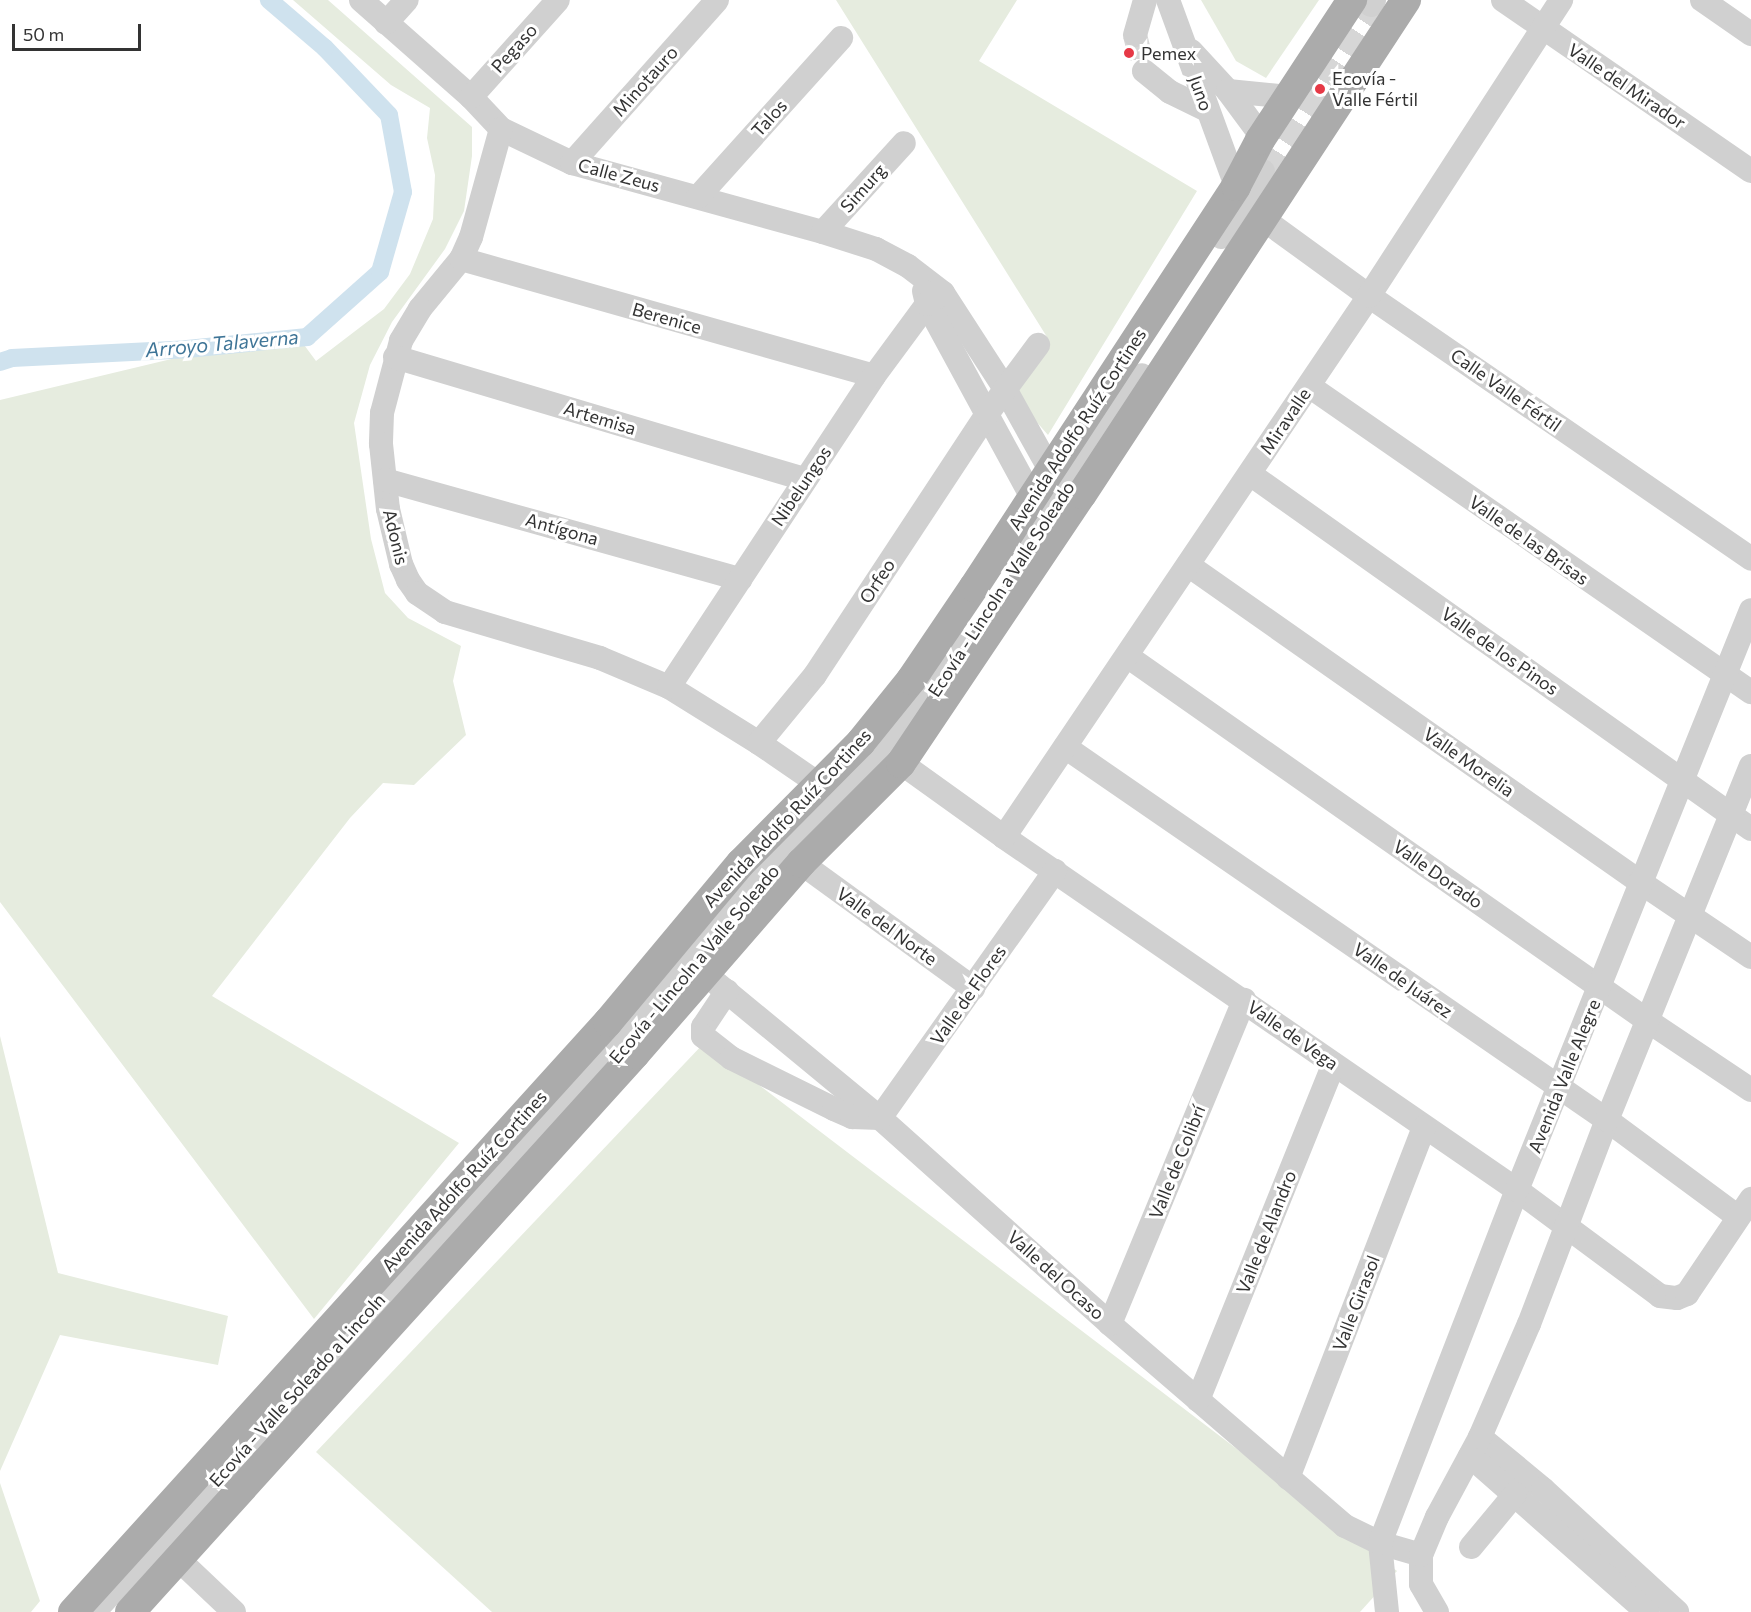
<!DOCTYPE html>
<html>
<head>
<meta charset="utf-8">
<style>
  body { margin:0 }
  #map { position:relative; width:1751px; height:1612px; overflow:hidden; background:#fff; font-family:Commissioner,sans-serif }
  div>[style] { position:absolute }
  .green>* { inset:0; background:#e6ecdf }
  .canal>* { height:18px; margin:-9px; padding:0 9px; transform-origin:9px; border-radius:9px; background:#cfe2ee }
  .minor-tunnel>* { height:24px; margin-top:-12px; transform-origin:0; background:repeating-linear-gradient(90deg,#d6d6d6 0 24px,transparent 0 36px) }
  .minor>* { height:24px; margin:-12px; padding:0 12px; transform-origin:12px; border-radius:12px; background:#d0d0d0 }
  .major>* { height:30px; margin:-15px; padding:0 15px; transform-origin:15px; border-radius:15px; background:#ababab }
  .dots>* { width:16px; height:16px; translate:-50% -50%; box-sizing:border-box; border:3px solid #fff; border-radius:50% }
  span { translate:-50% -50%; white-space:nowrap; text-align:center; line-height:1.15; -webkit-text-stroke:6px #fff; paint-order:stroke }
  .street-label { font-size:18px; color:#333 }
  .poi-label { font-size:18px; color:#333 }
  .left { translate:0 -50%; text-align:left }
  .water-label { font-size:20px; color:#3f7597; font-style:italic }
  .scale { position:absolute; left:12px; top:24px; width:129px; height:27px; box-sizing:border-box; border:3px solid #333; border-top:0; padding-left:8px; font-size:18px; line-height:21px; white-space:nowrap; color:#333; -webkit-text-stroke:4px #fff; paint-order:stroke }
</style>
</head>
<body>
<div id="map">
  <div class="green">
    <div style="clip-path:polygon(293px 0,328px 0,472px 127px,472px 156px,464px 211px,445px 249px,392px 322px,370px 365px,354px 423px,371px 539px,385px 593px,408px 618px,461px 646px,453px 681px,466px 735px,414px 785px,383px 783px,350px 818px,212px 996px,459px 1143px,314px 1319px,0 902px,0 400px,293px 330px,316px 361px,384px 309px,410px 274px,433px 219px,435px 175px,427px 138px,430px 108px,391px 85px)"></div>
    <div style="clip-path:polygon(836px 0,1017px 0,979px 61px,1197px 191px,1048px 435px,1015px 397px,1047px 337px)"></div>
    <div style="clip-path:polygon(1201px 0,1319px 0,1266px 78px,1236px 61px)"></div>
    <div style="clip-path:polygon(0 1036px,58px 1273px,228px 1316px,218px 1365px,60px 1335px,0 1471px)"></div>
    <div style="clip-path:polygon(704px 1043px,1397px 1571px,1360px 1612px,492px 1612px,316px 1452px)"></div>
    <div style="clip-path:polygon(0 1483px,40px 1601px,31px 1612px,0 1612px)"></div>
  </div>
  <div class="canal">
    <div style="left:0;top:362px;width:13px;rotate:-18deg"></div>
    <div style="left:12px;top:358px;width:175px;rotate:-2.9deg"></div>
    <div style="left:187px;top:349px;width:121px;rotate:-5.7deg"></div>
    <div style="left:307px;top:337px;width:98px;rotate:-41.7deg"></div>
    <div style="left:380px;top:272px;width:83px;rotate:-74deg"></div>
    <div style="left:403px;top:192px;width:78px;rotate:-100.3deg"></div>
    <div style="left:389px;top:115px;width:93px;rotate:-133.7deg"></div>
    <div style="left:325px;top:48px;width:74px;rotate:-139.4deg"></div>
  </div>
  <div class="minor-tunnel">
    <div style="left:1135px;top:35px;width:37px;rotate:76deg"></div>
    <div style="left:1263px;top:171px;width:198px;rotate:-57deg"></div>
  </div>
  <div class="minor">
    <div style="left:361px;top:0;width:147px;rotate:41.4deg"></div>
    <div style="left:471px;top:97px;width:44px;rotate:46.8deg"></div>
    <div style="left:501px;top:129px;width:79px;rotate:25.6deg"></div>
    <div style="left:572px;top:163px;width:260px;rotate:15.4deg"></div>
    <div style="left:823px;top:232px;width:56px;rotate:17.8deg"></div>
    <div style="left:876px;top:249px;width:36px;rotate:28deg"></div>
    <div style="left:908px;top:266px;width:44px;rotate:37.6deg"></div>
    <div style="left:943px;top:293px;width:114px;rotate:57.1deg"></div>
    <div style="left:1005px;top:389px;width:93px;rotate:60.9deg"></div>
    <div style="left:1168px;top:0;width:198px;rotate:69.9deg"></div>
    <div style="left:1236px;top:186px;width:17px;rotate:62deg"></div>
    <div style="left:1244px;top:201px;width:26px;rotate:43deg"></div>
    <div style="left:1263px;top:219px;width:131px;rotate:36deg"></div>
    <div style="left:1369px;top:296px;width:464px;rotate:34.5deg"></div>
    <div style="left:1503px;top:0;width:301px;rotate:34.6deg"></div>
    <div style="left:1702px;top:0;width:60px;rotate:34.8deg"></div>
    <div style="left:1371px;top:5px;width:6px;rotate:-59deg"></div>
    <div style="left:386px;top:23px;width:31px;rotate:-48deg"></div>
    <div style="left:1135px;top:35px;width:36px;rotate:-74deg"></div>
    <div style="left:1191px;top:51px;width:54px;rotate:47.2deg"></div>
    <div style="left:1228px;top:91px;width:57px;rotate:53.5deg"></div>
    <div style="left:1144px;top:71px;width:33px;rotate:39deg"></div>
    <div style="left:1170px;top:92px;width:41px;rotate:25.9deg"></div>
    <div style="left:1228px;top:91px;width:61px;rotate:5.6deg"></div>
    <div style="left:471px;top:97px;width:130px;rotate:-48.1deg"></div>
    <div style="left:501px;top:129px;width:112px;rotate:105.5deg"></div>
    <div style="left:471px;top:237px;width:24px;rotate:114deg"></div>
    <div style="left:461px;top:259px;width:65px;rotate:129.4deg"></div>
    <div style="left:420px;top:309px;width:37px;rotate:121deg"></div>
    <div style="left:401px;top:341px;width:74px;rotate:104.8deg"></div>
    <div style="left:382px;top:413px;width:31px;rotate:92deg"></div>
    <div style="left:381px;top:444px;width:65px;rotate:83.9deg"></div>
    <div style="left:388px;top:509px;width:57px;rotate:76.7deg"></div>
    <div style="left:401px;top:564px;width:17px;rotate:66deg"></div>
    <div style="left:408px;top:580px;width:16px;rotate:55deg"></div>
    <div style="left:417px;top:593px;width:34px;rotate:34deg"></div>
    <div style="left:445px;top:612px;width:162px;rotate:16.5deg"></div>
    <div style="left:600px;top:658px;width:75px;rotate:22.8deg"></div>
    <div style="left:669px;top:687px;width:106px;rotate:31.9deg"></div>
    <div style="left:759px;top:743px;width:74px;rotate:34.5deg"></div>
    <div style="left:572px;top:163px;width:218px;rotate:-48.3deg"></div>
    <div style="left:698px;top:197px;width:214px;rotate:-48deg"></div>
    <div style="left:823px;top:232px;width:120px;rotate:-47.7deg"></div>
    <div style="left:1221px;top:237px;width:78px;rotate:-57.5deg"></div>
    <div style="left:461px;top:259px;width:429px;rotate:15.8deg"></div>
    <div style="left:924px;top:291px;width:13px;rotate:77deg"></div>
    <div style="left:927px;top:304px;width:220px;rotate:61.5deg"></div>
    <div style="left:395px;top:357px;width:428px;rotate:16.6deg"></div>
    <div style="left:1309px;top:386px;width:538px;rotate:34.7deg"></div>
    <div style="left:1250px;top:474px;width:614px;rotate:35.32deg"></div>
    <div style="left:385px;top:480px;width:369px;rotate:15.6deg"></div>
    <div style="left:1031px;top:544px;width:202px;rotate:-56.7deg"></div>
    <div style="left:1188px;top:565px;width:552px;rotate:35.04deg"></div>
    <div style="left:1640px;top:882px;width:134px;rotate:34deg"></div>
    <div style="left:1127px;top:656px;width:636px;rotate:35.01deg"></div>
    <div style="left:1648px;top:1021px;width:124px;rotate:33.8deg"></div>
    <div style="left:669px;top:687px;width:372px;rotate:-56.6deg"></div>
    <div style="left:874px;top:376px;width:89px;rotate:-53.6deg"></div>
    <div style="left:927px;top:304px;width:19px;rotate:-35deg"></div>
    <div style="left:759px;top:743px;width:88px;rotate:-50.5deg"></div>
    <div style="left:815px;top:675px;width:313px;rotate:-56.6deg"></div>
    <div style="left:987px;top:414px;width:86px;rotate:-53.5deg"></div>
    <div style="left:1065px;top:747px;width:658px;rotate:34.54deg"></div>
    <div style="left:1607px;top:1120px;width:163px;rotate:36.5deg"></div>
    <div style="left:901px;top:763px;width:127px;rotate:35.7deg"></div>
    <div style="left:1004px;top:837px;width:623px;rotate:34.53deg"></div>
    <div style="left:1517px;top:1190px;width:178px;rotate:36.5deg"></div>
    <div style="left:1660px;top:1296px;width:17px;rotate:7deg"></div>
    <div style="left:1677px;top:1298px;width:11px;rotate:-22deg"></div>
    <div style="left:1687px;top:1294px;width:115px;rotate:-56deg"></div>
    <div style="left:1004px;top:837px;width:653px;rotate:-55.99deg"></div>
    <div style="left:1369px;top:296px;width:353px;rotate:-57deg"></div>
    <div style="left:801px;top:863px;width:213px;rotate:36deg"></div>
    <div style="left:704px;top:973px;width:228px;rotate:39.5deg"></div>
    <div style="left:880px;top:1118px;width:309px;rotate:41.8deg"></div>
    <div style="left:1110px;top:1324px;width:310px;rotate:40.7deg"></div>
    <div style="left:1345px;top:1526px;width:39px;rotate:26deg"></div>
    <div style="left:1380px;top:1543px;width:43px;rotate:16.3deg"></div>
    <div style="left:727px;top:991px;width:43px;rotate:123.7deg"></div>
    <div style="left:703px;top:1027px;width:9px;rotate:90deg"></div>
    <div style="left:703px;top:1036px;width:36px;rotate:38deg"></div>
    <div style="left:731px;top:1058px;width:115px;rotate:26.3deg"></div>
    <div style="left:834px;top:1109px;width:20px;rotate:24deg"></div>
    <div style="left:852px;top:1117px;width:28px;rotate:2deg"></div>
    <div style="left:880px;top:1118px;width:303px;rotate:-54.7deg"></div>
    <div style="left:1110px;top:1324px;width:351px;rotate:-67.5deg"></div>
    <div style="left:1198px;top:1400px;width:362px;rotate:-68deg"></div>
    <div style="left:1480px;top:1437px;width:82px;rotate:39.5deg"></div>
    <div style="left:1543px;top:1489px;width:182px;rotate:42.5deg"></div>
    <div style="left:1470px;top:1456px;width:236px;rotate:41.4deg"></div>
    <div style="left:1288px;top:1478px;width:376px;rotate:-68.8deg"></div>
    <div style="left:1471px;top:1547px;width:69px;rotate:-50.3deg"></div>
    <div style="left:178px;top:1559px;width:77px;rotate:43.4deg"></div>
    <div style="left:94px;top:1612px;width:696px;rotate:-47.5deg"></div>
    <div style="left:564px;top:1099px;width:293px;rotate:-49.8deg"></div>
    <div style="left:753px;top:875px;width:148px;rotate:-44.5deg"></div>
    <div style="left:859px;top:771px;width:72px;rotate:-49.5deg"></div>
    <div style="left:906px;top:716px;width:92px;rotate:-57deg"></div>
    <div style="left:1387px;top:1612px;width:69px;rotate:-95.8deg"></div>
    <div style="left:1380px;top:1543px;width:379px;rotate:-68.8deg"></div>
    <div style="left:1517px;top:1190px;width:625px;rotate:-68.03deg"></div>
    <div style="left:1437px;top:1612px;width:32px;rotate:-120deg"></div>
    <div style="left:1421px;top:1584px;width:29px;rotate:-90deg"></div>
    <div style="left:1421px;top:1555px;width:41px;rotate:-67.2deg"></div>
    <div style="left:1437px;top:1517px;width:91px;rotate:-61.7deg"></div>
    <div style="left:1480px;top:1437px;width:123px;rotate:-66.6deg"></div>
    <div style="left:1529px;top:1324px;width:218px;rotate:-69.1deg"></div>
    <div style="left:1607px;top:1120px;width:382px;rotate:-67.9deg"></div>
  </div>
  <div class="major">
    <div style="left:73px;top:1612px;width:796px;rotate:-47.8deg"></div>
    <div style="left:608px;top:1022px;width:207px;rotate:-50.1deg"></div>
    <div style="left:741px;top:863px;width:170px;rotate:-45.2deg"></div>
    <div style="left:861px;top:742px;width:80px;rotate:-51.1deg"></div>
    <div style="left:911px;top:680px;width:112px;rotate:-55.9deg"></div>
    <div style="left:974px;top:587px;width:479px;rotate:-56.8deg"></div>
    <div style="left:1236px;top:186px;width:52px;rotate:-62.4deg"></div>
    <div style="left:1260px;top:140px;width:168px;rotate:-56.7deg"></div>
    <div style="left:130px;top:1612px;width:753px;rotate:-47.85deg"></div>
    <div style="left:635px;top:1054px;width:253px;rotate:-49deg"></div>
    <div style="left:801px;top:863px;width:141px;rotate:-45deg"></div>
    <div style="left:901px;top:763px;width:324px;rotate:-56.1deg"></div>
    <div style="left:1082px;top:494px;width:591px;rotate:-56.74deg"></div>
  </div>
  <div class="dots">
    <div style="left:1129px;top:53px;background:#e63946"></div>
    <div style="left:1320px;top:89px;background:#e63946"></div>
  </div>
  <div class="street-label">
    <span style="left:514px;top:48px;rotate:-48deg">Pegaso</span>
    <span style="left:645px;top:81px;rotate:-48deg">Minotauro</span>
    <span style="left:1627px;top:86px;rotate:34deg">Valle del Mirador</span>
    <span style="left:1201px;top:93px;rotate:70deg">Juno</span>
    <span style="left:769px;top:118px;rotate:-48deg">Talos</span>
    <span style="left:619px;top:175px;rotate:15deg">Calle Zeus</span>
    <span style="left:863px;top:188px;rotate:-48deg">Simurg</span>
    <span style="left:667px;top:318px;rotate:16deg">Berenice</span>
    <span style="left:1506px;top:390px;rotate:35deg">Calle Valle Fértil</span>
    <span style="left:600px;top:418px;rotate:17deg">Artemisa</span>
    <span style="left:1285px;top:421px;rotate:-56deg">Miravalle</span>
    <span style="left:1077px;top:429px;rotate:-57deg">Avenida Adolfo Ruíz Cortines</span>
    <span style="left:801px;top:486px;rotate:-56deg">Nibelungos</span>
    <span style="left:562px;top:529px;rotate:16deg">Antígona</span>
    <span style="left:396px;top:537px;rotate:76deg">Adonis</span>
    <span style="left:1529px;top:540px;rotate:35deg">Valle de las Brisas</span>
    <span style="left:877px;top:581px;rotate:-57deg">Orfeo</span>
    <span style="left:1001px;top:589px;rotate:-57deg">Ecovía - Lincoln a Valle Soleado</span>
    <span style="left:1500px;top:651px;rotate:35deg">Valle de los Pinos</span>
    <span style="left:1469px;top:762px;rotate:35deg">Valle Morelia</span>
    <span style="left:787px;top:818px;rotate:-47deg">Avenida Adolfo Ruíz Cortines</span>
    <span style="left:1438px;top:874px;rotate:35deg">Valle Dorado</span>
    <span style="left:887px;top:926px;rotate:36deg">Valle del Norte</span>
    <span style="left:694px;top:964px;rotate:-50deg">Ecovía - Lincoln a Valle Soleado</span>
    <span style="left:1403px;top:980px;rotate:35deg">Valle de Juárez</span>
    <span style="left:968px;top:995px;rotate:-55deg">Valle de Flores</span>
    <span style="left:1293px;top:1035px;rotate:35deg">Valle de Vega</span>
    <span style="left:1564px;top:1076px;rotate:-68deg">Avenida Valle Alegre</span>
    <span style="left:1177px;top:1162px;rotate:-68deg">Valle de Colibrí</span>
    <span style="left:464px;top:1181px;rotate:-48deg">Avenida Adolfo Ruíz Cortines</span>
    <span style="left:1266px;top:1232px;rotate:-68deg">Valle de Alandro</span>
    <span style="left:1056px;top:1275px;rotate:42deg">Valle del Ocaso</span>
    <span style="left:1356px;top:1303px;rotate:-69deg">Valle Girasol</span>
    <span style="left:297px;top:1390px;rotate:-48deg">Ecovía - Valle Soleado a Lincoln</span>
  </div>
  <div class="poi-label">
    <span class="left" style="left:1141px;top:53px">Pemex</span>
    <span class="left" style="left:1332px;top:89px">Ecovía -<br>Valle Fértil</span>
  </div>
  <div class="water-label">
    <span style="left:222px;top:343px;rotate:-5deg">Arroyo Talaverna</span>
  </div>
  <div class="scale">50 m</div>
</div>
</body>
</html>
